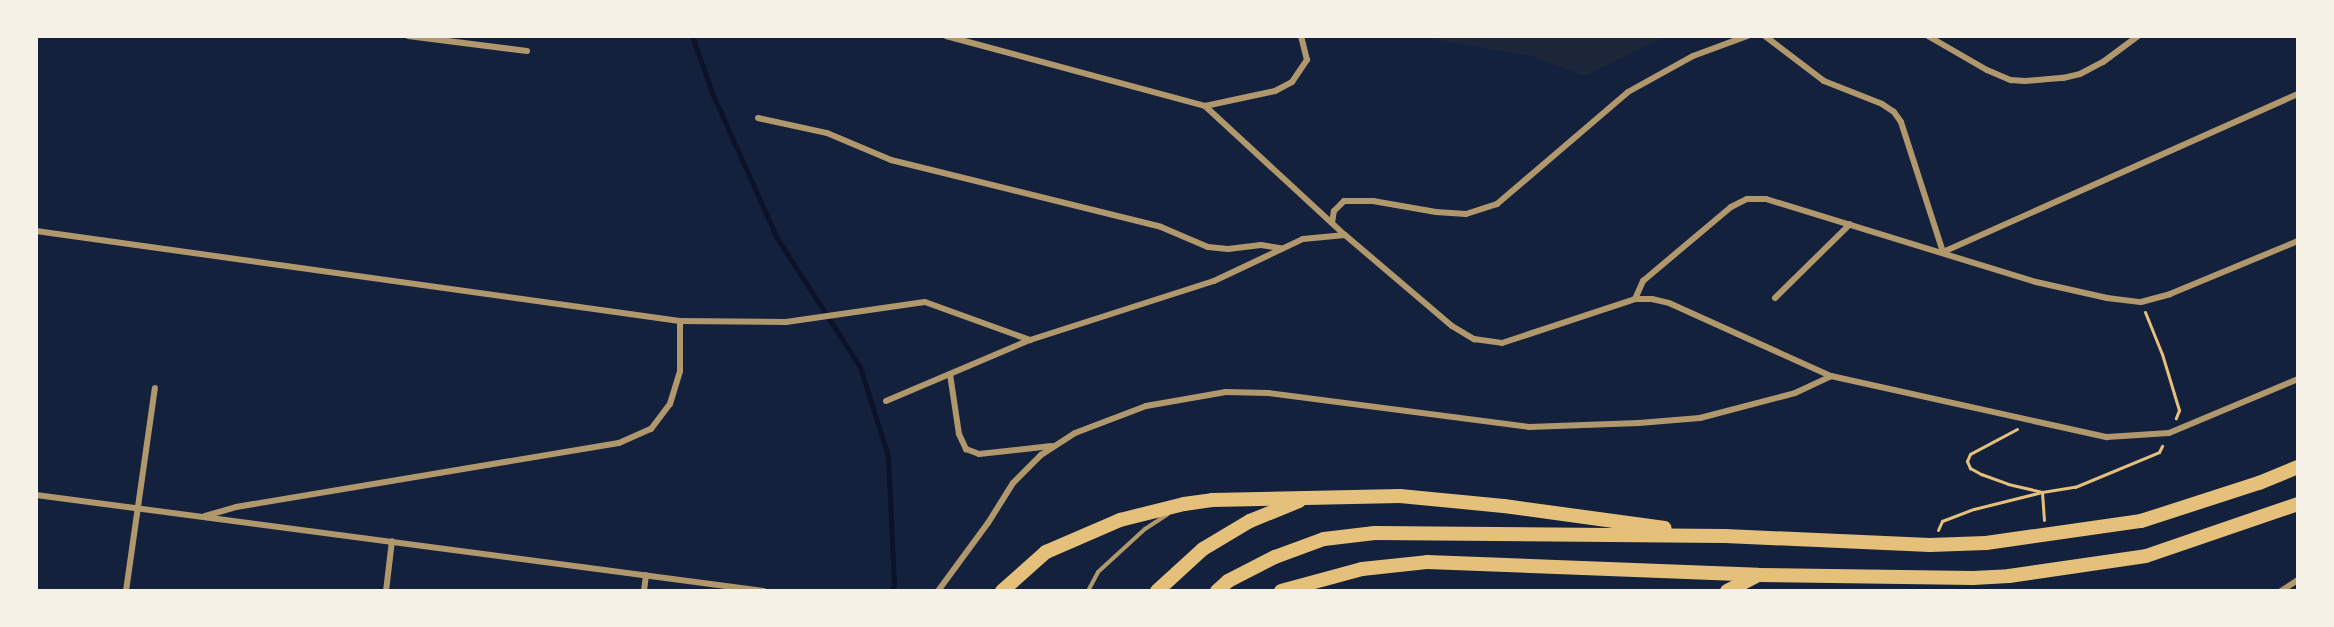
<!DOCTYPE html>
<html>
<head>
<meta charset="utf-8">
<style>
  body { margin:0 }
  #map { position:relative; width:2334px; height:627px; overflow:hidden; background:#14213d; font-family:"Times New Roman",serif }
  div>[style] { position:absolute }
  .green>* { inset:0; background:#1d2539 }
  .stream>* { height:5px; margin:-2.5px; padding:0 2.5px; transform-origin:2.5px; border-radius:2.5px; background:#0b132b }
  .path>* { height:3px; margin:-1.5px; padding:0 1.5px; transform-origin:1.5px; border-radius:1.5px; background:#e5c07b }
  .service>* { height:4px; margin:-2px; padding:0 2px; transform-origin:2px; border-radius:2px; background:#b1986c }
  .minor>* { height:6px; margin:-3px; padding:0 3px; transform-origin:3px; border-radius:3px; background:#b1986c }
  .trunk>* { height:14px; margin:-7px; padding:0 7px; transform-origin:7px; border-radius:7px; background:#e5c07b }
  span { translate:-50% -50%; white-space:nowrap; text-align:center; line-height:1.15; -webkit-text-stroke:4.5px #f6f1e7; paint-order:stroke }
  .frame { position:absolute; inset:0; border:38px solid #f6f1e7; pointer-events:none }
</style>
</head>
<body>
<div id="map">
  <div class="green">
    <div style="clip-path:polygon(1416px 36px,1666px 36px,1585px 76px,1531px 56px)"></div>
  </div>
  <div class="stream">
    <div style="left:692px;top:36px;width:63px;rotate:70.4deg"></div>
    <div style="left:713px;top:95px;width:157px;rotate:65.9deg"></div>
    <div style="left:777px;top:238px;width:153px;rotate:57.2deg"></div>
    <div style="left:860px;top:367px;width:93px;rotate:72.5deg"></div>
    <div style="left:888px;top:456px;width:128px;rotate:87.3deg"></div>
    <div style="left:894px;top:584px;width:7px;rotate:106deg"></div>
  </div>
  <div class="path">
    <div style="left:2145px;top:312px;width:45px;rotate:68deg"></div>
    <div style="left:2162px;top:354px;width:59px;rotate:73.1deg"></div>
    <div style="left:2179px;top:410px;width:9px;rotate:111deg"></div>
    <div style="left:2017px;top:429px;width:53px;rotate:152deg"></div>
    <div style="left:1970px;top:454px;width:8px;rotate:113deg"></div>
    <div style="left:1967px;top:461px;width:8px;rotate:67deg"></div>
    <div style="left:1970px;top:468px;width:13px;rotate:29deg"></div>
    <div style="left:1981px;top:474px;width:29px;rotate:20deg"></div>
    <div style="left:2008px;top:484px;width:35px;rotate:13deg"></div>
    <div style="left:2042px;top:492px;width:28px;rotate:86deg"></div>
    <div style="left:1938px;top:530px;width:10px;rotate:-66deg"></div>
    <div style="left:1942px;top:521px;width:34px;rotate:-21deg"></div>
    <div style="left:1974px;top:509px;width:70px;rotate:-14deg"></div>
    <div style="left:2042px;top:492px;width:33px;rotate:-9deg"></div>
    <div style="left:2075px;top:487px;width:91px;rotate:-22.6deg"></div>
    <div style="left:2159px;top:452px;width:7px;rotate:-63deg"></div>
  </div>
  <div class="service">
    <div style="left:1088px;top:591px;width:21px;rotate:-62deg"></div>
    <div style="left:1098px;top:572px;width:64px;rotate:-42.5deg"></div>
    <div style="left:1145px;top:529px;width:27px;rotate:-33deg"></div>
  </div>
  <div class="minor">
    <div style="left:408px;top:36px;width:120px;rotate:7.2deg"></div>
    <div style="left:946px;top:36px;width:268px;rotate:15.1deg"></div>
    <div style="left:1205px;top:106px;width:190px;rotate:42.7deg"></div>
    <div style="left:1345px;top:235px;width:140px;rotate:40.4deg"></div>
    <div style="left:1452px;top:326px;width:26px;rotate:31deg"></div>
    <div style="left:1474px;top:339px;width:28px;rotate:8deg"></div>
    <div style="left:1502px;top:343px;width:140px;rotate:-18.3deg"></div>
    <div style="left:1635px;top:299px;width:17px"></div>
    <div style="left:1652px;top:299px;width:17px;rotate:13deg"></div>
    <div style="left:1669px;top:303px;width:178px;rotate:24.3deg"></div>
    <div style="left:1831px;top:376px;width:283px;rotate:12.5deg"></div>
    <div style="left:2107px;top:437px;width:62px;rotate:-3.7deg"></div>
    <div style="left:2169px;top:433px;width:140px;rotate:-22.7deg"></div>
    <div style="left:1765px;top:36px;width:74px;rotate:37.3deg"></div>
    <div style="left:1824px;top:81px;width:62px;rotate:21.6deg"></div>
    <div style="left:1882px;top:104px;width:14px;rotate:34deg"></div>
    <div style="left:1894px;top:112px;width:12px;rotate:55deg"></div>
    <div style="left:1901px;top:122px;width:137px;rotate:72.1deg"></div>
    <div style="left:1943px;top:252px;width:389px;rotate:-24deg"></div>
    <div style="left:1928px;top:36px;width:68px;rotate:30deg"></div>
    <div style="left:1987px;top:70px;width:26px;rotate:23deg"></div>
    <div style="left:2011px;top:80px;width:14px;rotate:4deg"></div>
    <div style="left:2025px;top:81px;width:38px;rotate:-5deg"></div>
    <div style="left:2063px;top:78px;width:17px;rotate:-13deg"></div>
    <div style="left:2080px;top:74px;width:26px;rotate:-28deg"></div>
    <div style="left:2103px;top:62px;width:44px;rotate:-36.6deg"></div>
    <div style="left:1205px;top:106px;width:72px;rotate:-12.1deg"></div>
    <div style="left:1275px;top:91px;width:19px;rotate:-28deg"></div>
    <div style="left:1292px;top:82px;width:27px;rotate:-56deg"></div>
    <div style="left:1307px;top:60px;width:25px;rotate:-104deg"></div>
    <div style="left:758px;top:118px;width:71px;rotate:12.3deg"></div>
    <div style="left:827px;top:133px;width:69px;rotate:22.9deg"></div>
    <div style="left:891px;top:160px;width:278px;rotate:13.9deg"></div>
    <div style="left:1161px;top:227px;width:51px;rotate:23.1deg"></div>
    <div style="left:1208px;top:247px;width:20px;rotate:6deg"></div>
    <div style="left:1228px;top:249px;width:33px;rotate:-7deg"></div>
    <div style="left:1261px;top:245px;width:20px;rotate:9deg"></div>
    <div style="left:1332px;top:223px;width:12px;rotate:-81deg"></div>
    <div style="left:1334px;top:211px;width:14px;rotate:-45deg"></div>
    <div style="left:1344px;top:201px;width:29px"></div>
    <div style="left:1373px;top:201px;width:64px;rotate:9.9deg"></div>
    <div style="left:1436px;top:212px;width:30px;rotate:4deg"></div>
    <div style="left:1466px;top:214px;width:33px;rotate:-18deg"></div>
    <div style="left:1497px;top:204px;width:172px;rotate:-40.5deg"></div>
    <div style="left:1628px;top:92px;width:74px;rotate:-29deg"></div>
    <div style="left:1693px;top:56px;width:58px;rotate:-20.3deg"></div>
    <div style="left:36px;top:231px;width:650px;rotate:7.96deg"></div>
    <div style="left:680px;top:321px;width:106px;rotate:0.5deg"></div>
    <div style="left:786px;top:322px;width:140px;rotate:-8.2deg"></div>
    <div style="left:925px;top:302px;width:112px;rotate:19.9deg"></div>
    <div style="left:1775px;top:298px;width:105px;rotate:-44.6deg"></div>
    <div style="left:1635px;top:299px;width:20px;rotate:-66deg"></div>
    <div style="left:1643px;top:281px;width:115px;rotate:-40.1deg"></div>
    <div style="left:1731px;top:207px;width:18px;rotate:-27deg"></div>
    <div style="left:1747px;top:199px;width:19px"></div>
    <div style="left:1766px;top:199px;width:282px;rotate:17.1deg"></div>
    <div style="left:2036px;top:282px;width:73px;rotate:12.7deg"></div>
    <div style="left:2107px;top:298px;width:34px;rotate:7deg"></div>
    <div style="left:2141px;top:302px;width:30px;rotate:-15deg"></div>
    <div style="left:2170px;top:294px;width:139px;rotate:-22.5deg"></div>
    <div style="left:950px;top:374px;width:61px;rotate:81.5deg"></div>
    <div style="left:959px;top:434px;width:17px;rotate:65deg"></div>
    <div style="left:966px;top:449px;width:14px;rotate:21deg"></div>
    <div style="left:979px;top:454px;width:73px;rotate:-6.3deg"></div>
    <div style="left:886px;top:401px;width:156px;rotate:-23deg"></div>
    <div style="left:1030px;top:340px;width:193px;rotate:-17.8deg"></div>
    <div style="left:1214px;top:281px;width:98px;rotate:-25.3deg"></div>
    <div style="left:1303px;top:239px;width:42px;rotate:-5.4deg"></div>
    <div style="left:36px;top:495px;width:734px;rotate:7.51deg"></div>
    <div style="left:205px;top:516px;width:32px;rotate:-16deg"></div>
    <div style="left:236px;top:507px;width:388px;rotate:-9.5deg"></div>
    <div style="left:619px;top:443px;width:35px;rotate:-24deg"></div>
    <div style="left:651px;top:429px;width:31px;rotate:-53deg"></div>
    <div style="left:670px;top:404px;width:34px;rotate:-73deg"></div>
    <div style="left:680px;top:371px;width:50px;rotate:-90deg"></div>
    <div style="left:126px;top:591px;width:205px;rotate:-81.9deg"></div>
    <div style="left:386px;top:591px;width:50px;rotate:-83.2deg"></div>
    <div style="left:644px;top:591px;width:16px;rotate:-83deg"></div>
    <div style="left:938px;top:591px;width:84px;rotate:-53.7deg"></div>
    <div style="left:988px;top:523px;width:47px;rotate:-58deg"></div>
    <div style="left:1013px;top:483px;width:40px;rotate:-45deg"></div>
    <div style="left:1041px;top:455px;width:40px;rotate:-32.9deg"></div>
    <div style="left:1075px;top:433px;width:76px;rotate:-20.8deg"></div>
    <div style="left:1146px;top:406px;width:81px;rotate:-9.9deg"></div>
    <div style="left:1226px;top:392px;width:42px;rotate:1.4deg"></div>
    <div style="left:1268px;top:393px;width:263px;rotate:7.4deg"></div>
    <div style="left:1529px;top:427px;width:110px;rotate:-2.1deg"></div>
    <div style="left:1639px;top:423px;width:61px;rotate:-4.7deg"></div>
    <div style="left:1700px;top:418px;width:98px;rotate:-14.7deg"></div>
    <div style="left:1795px;top:393px;width:40px;rotate:-25deg"></div>
    <div style="left:2281px;top:591px;width:20px;rotate:-33deg"></div>
  </div>
  <div class="trunk">
    <div style="left:1002px;top:591px;width:59px;rotate:-41.6deg"></div>
    <div style="left:1046px;top:552px;width:81px;rotate:-23.4deg"></div>
    <div style="left:1120px;top:520px;width:66px;rotate:-14deg"></div>
    <div style="left:1184px;top:504px;width:28px;rotate:-8deg"></div>
    <div style="left:1212px;top:500px;width:188px;rotate:-1.2deg"></div>
    <div style="left:1400px;top:496px;width:104px;rotate:5.5deg"></div>
    <div style="left:1504px;top:506px;width:162px;rotate:7.8deg"></div>
    <div style="left:1157px;top:591px;width:62px;rotate:-42.4deg"></div>
    <div style="left:1203px;top:549px;width:55px;rotate:-30.8deg"></div>
    <div style="left:1250px;top:521px;width:53px;rotate:-22.2deg"></div>
    <div style="left:1217px;top:591px;width:15px;rotate:-42deg"></div>
    <div style="left:1228px;top:581px;width:53px;rotate:-27.1deg"></div>
    <div style="left:1275px;top:557px;width:52px;rotate:-20.2deg"></div>
    <div style="left:1324px;top:539px;width:51px;rotate:-6.7deg"></div>
    <div style="left:1375px;top:533px;width:350px;rotate:0.5deg"></div>
    <div style="left:1725px;top:536px;width:205px;rotate:2.5deg"></div>
    <div style="left:1930px;top:545px;width:56px;rotate:-2deg"></div>
    <div style="left:1986px;top:543px;width:157px;rotate:-8.1deg"></div>
    <div style="left:2141px;top:521px;width:124px;rotate:-17.9deg"></div>
    <div style="left:2259px;top:483px;width:42px;rotate:-22.3deg"></div>
    <div style="left:1281px;top:591px;width:84px;rotate:-15.2deg"></div>
    <div style="left:1362px;top:569px;width:65px;rotate:-6.1deg"></div>
    <div style="left:1427px;top:562px;width:331px;rotate:2.2deg"></div>
    <div style="left:1758px;top:575px;width:215px;rotate:0.8deg"></div>
    <div style="left:1973px;top:578px;width:36px;rotate:-3deg"></div>
    <div style="left:2009px;top:576px;width:138px;rotate:-8.3deg"></div>
    <div style="left:2146px;top:556px;width:161px;rotate:-18.9deg"></div>
    <div style="left:1727px;top:591px;width:35px;rotate:-27deg"></div>
  </div>
  <div class="frame"></div>
</div>
</body>
</html>
